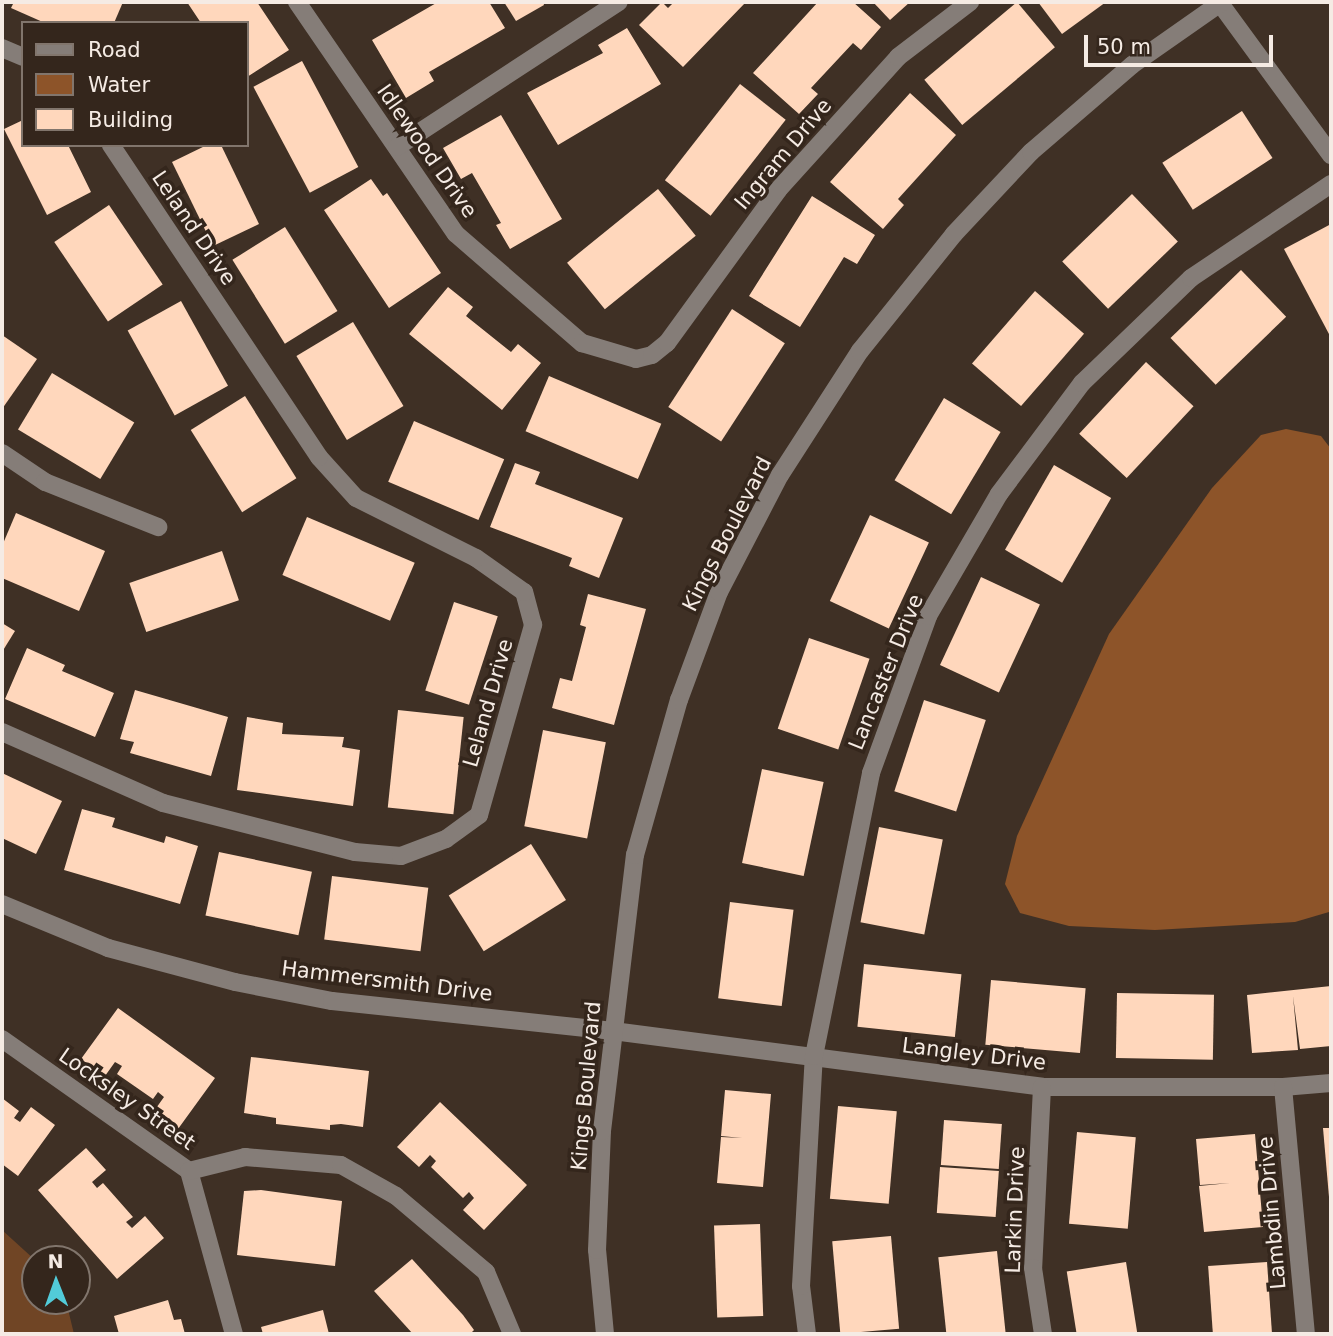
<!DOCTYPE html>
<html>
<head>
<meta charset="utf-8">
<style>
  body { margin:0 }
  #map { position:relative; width:1333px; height:1336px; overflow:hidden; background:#3f3025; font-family:"DejaVu Sans",sans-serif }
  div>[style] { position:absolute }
  .green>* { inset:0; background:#704525 }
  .water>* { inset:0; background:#8d5429 }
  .building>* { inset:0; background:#ffd7bc; transform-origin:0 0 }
  .minor>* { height:18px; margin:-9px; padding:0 9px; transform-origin:9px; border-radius:9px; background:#857d78 }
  span { translate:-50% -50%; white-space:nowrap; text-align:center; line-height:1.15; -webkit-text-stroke:7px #34261c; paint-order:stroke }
  .street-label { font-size:21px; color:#f5ebe4 }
  .frame { position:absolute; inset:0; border:4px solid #f5ebe4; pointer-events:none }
  .legend { position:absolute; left:21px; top:21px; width:228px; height:126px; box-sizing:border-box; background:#34261c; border:2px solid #81756c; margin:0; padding:9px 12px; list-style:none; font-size:21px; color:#f5ebe4 }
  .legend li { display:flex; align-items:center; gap:14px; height:35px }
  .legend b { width:35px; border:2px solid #81756c }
  .north { position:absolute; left:21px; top:1245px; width:70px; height:70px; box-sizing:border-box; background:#34261c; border:2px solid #81756c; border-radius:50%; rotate:359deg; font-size:19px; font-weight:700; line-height:28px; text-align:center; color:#f5ebe4 }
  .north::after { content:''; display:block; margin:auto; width:24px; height:32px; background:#52cbd9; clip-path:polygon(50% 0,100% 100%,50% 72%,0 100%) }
  .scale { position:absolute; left:1084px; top:35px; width:189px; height:32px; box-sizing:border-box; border:4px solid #f5ebe4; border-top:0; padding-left:9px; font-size:21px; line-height:24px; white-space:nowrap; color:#f5ebe4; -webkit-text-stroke:5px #34261c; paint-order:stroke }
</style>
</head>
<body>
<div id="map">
  <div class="green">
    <div style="clip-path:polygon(2px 1230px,35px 1260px,35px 1301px,66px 1301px,74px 1334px,2px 1334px)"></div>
  </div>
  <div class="water">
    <div style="clip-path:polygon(1286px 429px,1321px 436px,1331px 449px,1329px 912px,1295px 922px,1155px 930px,1069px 926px,1020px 913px,1005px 884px,1017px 836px,1109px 634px,1212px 488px,1261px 435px)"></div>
  </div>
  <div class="building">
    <div style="clip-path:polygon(14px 2px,123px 2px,114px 23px,45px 23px,11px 8px)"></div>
    <div style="clip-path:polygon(187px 2px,257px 2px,289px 50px,247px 77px,247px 23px,201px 23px)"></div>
    <div style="clip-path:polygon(438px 2px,489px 2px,505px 28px,429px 72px,434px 81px,406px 98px,372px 40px)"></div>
    <div style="clip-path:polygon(504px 2px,543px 2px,544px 5px,516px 21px)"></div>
    <div style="clip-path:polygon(662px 2px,668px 8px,674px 2px,746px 2px,683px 67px,639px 25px)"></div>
    <div style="clip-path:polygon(818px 2px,853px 2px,881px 27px,861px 50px,853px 43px,811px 88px,818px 94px,799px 114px,753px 73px)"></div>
    <div style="clip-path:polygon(873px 2px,910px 2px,890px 20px)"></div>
    <div style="left:1017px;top:2px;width:59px;height:121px;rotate:50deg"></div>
    <div style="clip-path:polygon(1038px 2px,1106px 2px,1062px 34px)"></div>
    <div style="clip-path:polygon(627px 28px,661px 84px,558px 145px,527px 93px,603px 53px,598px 45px)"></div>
    <div style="left:302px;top:61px;width:120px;height:55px;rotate:62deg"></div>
    <div style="left:740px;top:84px;width:58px;height:122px;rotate:38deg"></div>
    <div style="clip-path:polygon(910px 93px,956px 135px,898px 199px,904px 205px,883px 229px,830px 182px)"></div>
    <div style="left:1242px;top:111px;width:56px;height:95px;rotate:57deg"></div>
    <div style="clip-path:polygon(501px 115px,562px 219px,510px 249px,496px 225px,501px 223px,472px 173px,461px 179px,443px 148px)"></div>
    <div style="clip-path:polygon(23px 120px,23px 145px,68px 145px,91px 192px,47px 215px,4px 129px)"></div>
    <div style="clip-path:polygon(207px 145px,221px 145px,259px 224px,213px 246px,172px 162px)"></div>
    <div style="clip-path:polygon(371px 179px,383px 196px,387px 193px,441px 273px,389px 308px,324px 210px)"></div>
    <div style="left:658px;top:189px;width:60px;height:117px;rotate:51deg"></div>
    <div style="left:1132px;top:194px;width:66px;height:97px;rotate:46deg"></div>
    <div style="clip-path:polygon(812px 196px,875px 235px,857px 264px,844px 257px,800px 327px,749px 296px)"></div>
    <div style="left:109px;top:205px;width:96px;height:66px;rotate:56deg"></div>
    <div style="clip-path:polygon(1331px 224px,1331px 332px,1329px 334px,1284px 249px)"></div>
    <div style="left:285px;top:227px;width:99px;height:62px;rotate:58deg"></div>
    <div style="left:1241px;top:270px;width:65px;height:98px;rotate:46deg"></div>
    <div style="clip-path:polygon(448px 287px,473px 307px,466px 316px,511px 352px,518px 344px,541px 363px,502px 410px,409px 334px)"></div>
    <div style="left:1035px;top:291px;width:65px;height:96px;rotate:41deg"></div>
    <div style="left:181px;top:301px;width:97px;height:61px;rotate:61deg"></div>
    <div style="left:732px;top:309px;width:63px;height:117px;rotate:33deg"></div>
    <div style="left:353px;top:322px;width:98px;height:66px;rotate:59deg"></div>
    <div style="clip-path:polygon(2px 335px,37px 359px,2px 409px)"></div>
    <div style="left:1146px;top:362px;width:65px;height:98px;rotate:43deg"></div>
    <div style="left:52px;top:373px;width:96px;height:66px;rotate:31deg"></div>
    <div style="left:549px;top:376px;width:122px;height:60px;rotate:23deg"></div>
    <div style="left:245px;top:396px;width:97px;height:64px;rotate:58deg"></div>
    <div style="left:944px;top:398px;width:66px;height:96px;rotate:31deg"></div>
    <div style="left:414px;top:421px;width:98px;height:66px;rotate:23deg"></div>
    <div style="clip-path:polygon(515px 463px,540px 472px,535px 484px,623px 518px,599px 578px,569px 566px,572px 558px,490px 527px)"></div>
    <div style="left:1054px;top:465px;width:66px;height:98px;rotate:30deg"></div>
    <div style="clip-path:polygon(16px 513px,105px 551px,79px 611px,2px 578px,2px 546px)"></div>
    <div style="left:870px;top:515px;width:65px;height:95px;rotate:25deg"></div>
    <div style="left:307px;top:517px;width:117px;height:63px;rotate:23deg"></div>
    <div style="left:222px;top:551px;width:52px;height:98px;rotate:71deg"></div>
    <div style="left:981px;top:577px;width:65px;height:97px;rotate:25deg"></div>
    <div style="clip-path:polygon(588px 594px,646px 609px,614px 725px,552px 708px,560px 678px,572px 681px,586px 627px,580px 625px)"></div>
    <div style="left:454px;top:602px;width:46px;height:93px;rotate:18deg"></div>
    <div style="clip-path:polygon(2px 623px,15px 631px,2px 652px)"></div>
    <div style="left:809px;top:638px;width:64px;height:96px;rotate:19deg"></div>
    <div style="clip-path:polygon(27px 648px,65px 665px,62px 671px,114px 693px,95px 737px,5px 699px)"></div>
    <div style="clip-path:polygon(135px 690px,228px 717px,211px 776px,130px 753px,134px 742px,120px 739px)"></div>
    <div style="left:924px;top:700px;width:65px;height:96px;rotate:18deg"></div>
    <div style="left:398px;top:710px;width:66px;height:98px;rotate:6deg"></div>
    <div style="clip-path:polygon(247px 717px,283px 723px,282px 734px,344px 737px,342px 747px,360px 750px,353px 806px,237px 790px)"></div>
    <div style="left:543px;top:730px;width:64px;height:98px;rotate:11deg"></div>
    <div style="left:762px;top:769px;width:63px;height:96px;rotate:12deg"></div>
    <div style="clip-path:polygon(2px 773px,62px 801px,36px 854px,2px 838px)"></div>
    <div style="clip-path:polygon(82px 809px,115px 818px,112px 827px,164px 843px,166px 836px,198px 846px,180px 904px,64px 870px)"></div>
    <div style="left:879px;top:827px;width:65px;height:97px;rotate:11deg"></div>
    <div style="left:531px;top:844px;width:66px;height:97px;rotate:58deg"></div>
    <div style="left:219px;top:852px;width:95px;height:65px;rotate:12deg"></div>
    <div style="left:332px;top:876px;width:97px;height:64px;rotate:7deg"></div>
    <div style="left:730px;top:902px;width:64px;height:97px;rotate:7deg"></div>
    <div style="left:864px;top:964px;width:98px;height:63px;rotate:6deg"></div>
    <div style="left:991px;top:980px;width:95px;height:65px;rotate:5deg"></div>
    <div style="clip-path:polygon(1331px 986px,1331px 1046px,1300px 1049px,1293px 996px,1298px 1050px,1252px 1053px,1247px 995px)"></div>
    <div style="left:1117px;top:993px;width:97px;height:65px;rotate:1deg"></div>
    <div style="clip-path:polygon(118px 1008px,215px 1078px,178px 1129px,154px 1111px,164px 1097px,158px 1092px,153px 1099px,117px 1074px,122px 1066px,115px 1062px,105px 1076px,81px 1059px)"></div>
    <div style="clip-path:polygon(251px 1057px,369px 1071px,363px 1127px,341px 1124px,330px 1125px,330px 1130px,276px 1124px,276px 1118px,244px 1113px)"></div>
    <div style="clip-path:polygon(725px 1090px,771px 1094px,763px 1187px,717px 1183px,721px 1137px,742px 1138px,721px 1136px)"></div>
    <div style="clip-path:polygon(2px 1098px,19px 1111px,14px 1118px,20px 1122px,31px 1107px,55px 1125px,18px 1176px,2px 1164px)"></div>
    <div style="clip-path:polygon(440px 1102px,527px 1185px,484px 1230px,463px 1210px,474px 1198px,469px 1192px,463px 1198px,431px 1167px,436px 1161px,430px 1155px,419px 1167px,397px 1147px)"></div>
    <div style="left:838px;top:1106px;width:59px;height:93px;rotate:5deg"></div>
    <div style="left:944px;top:1120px;width:58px;height:45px;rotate:4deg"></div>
    <div style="clip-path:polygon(1323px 1128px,1331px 1128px,1331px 1197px,1329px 1197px)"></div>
    <div style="left:1077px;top:1132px;width:59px;height:92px;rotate:5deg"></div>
    <div style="clip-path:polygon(1255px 1134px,1263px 1227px,1204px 1232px,1199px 1186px,1230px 1183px,1200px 1185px,1196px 1139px)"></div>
    <div style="clip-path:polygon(86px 1148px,106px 1170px,92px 1182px,97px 1188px,103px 1183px,133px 1217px,126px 1222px,132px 1228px,145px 1216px,164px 1238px,117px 1279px,38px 1190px)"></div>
    <div style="left:940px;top:1167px;width:59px;height:46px;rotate:4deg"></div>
    <div style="clip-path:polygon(261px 1190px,342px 1201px,335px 1266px,237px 1255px,244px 1191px)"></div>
    <div style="left:760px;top:1224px;width:92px;height:46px;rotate:88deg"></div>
    <div style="left:891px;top:1236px;width:93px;height:59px;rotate:85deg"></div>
    <div style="left:997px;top:1251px;width:83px;height:59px;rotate:84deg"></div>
    <div style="clip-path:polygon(412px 1259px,463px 1315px,474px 1330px,470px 1334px,413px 1334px,374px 1291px)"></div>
    <div style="left:1126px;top:1262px;width:73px;height:60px;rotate:81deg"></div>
    <div style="left:1267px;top:1262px;width:72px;height:59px;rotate:86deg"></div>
    <div style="clip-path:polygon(168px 1300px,174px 1320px,181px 1319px,185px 1334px,119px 1334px,114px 1316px)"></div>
    <div style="clip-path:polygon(323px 1310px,329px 1334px,263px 1334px,261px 1327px)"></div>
  </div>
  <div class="minor">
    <div style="left:297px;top:2px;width:281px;rotate:55.6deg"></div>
    <div style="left:456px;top:234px;width:167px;rotate:40.9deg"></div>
    <div style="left:582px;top:343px;width:56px;rotate:16.5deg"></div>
    <div style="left:636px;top:359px;width:16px;rotate:-14deg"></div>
    <div style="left:652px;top:355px;width:19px;rotate:-39deg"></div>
    <div style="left:667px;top:343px;width:189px;rotate:-54deg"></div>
    <div style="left:778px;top:190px;width:179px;rotate:-47.9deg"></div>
    <div style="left:898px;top:57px;width:91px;rotate:-37.4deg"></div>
    <div style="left:1219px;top:2px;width:190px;rotate:53.8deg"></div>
    <div style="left:2px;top:48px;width:23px;rotate:23deg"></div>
    <div style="left:397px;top:147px;width:265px;rotate:-33.2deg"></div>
    <div style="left:2px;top:453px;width:52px;rotate:34deg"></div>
    <div style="left:45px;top:482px;width:122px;rotate:21.7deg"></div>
    <div style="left:2px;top:732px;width:176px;rotate:23.8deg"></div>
    <div style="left:163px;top:803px;width:198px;rotate:14.3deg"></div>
    <div style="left:355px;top:852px;width:46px;rotate:5deg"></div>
    <div style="left:401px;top:856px;width:48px;rotate:-20.7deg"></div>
    <div style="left:446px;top:839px;width:41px;rotate:-36deg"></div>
    <div style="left:479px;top:815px;width:198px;rotate:-74.1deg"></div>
    <div style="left:533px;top:625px;width:34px;rotate:-105deg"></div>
    <div style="left:524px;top:592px;width:59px;rotate:-144.7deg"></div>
    <div style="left:476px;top:558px;width:134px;rotate:-153.4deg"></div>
    <div style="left:356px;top:498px;width:55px;rotate:-132.1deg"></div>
    <div style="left:319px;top:457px;width:375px;rotate:-123.7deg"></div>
    <div style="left:2px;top:904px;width:115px;rotate:22.5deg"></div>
    <div style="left:108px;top:948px;width:131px;rotate:15deg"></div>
    <div style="left:235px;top:982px;width:99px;rotate:11.1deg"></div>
    <div style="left:332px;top:1001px;width:283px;rotate:6.1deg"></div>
    <div style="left:613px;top:1031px;width:433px;rotate:7.4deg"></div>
    <div style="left:1042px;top:1087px;width:241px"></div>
    <div style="left:1283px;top:1087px;width:48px;rotate:-4.8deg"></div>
    <div style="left:2px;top:1039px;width:229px;rotate:35.2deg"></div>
    <div style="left:189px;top:1171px;width:169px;rotate:74.6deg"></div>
    <div style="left:1042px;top:1087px;width:181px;rotate:92.8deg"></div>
    <div style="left:1033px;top:1268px;width:67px;rotate:81.4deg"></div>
    <div style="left:1283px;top:1087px;width:248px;rotate:84.7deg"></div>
    <div style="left:189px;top:1171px;width:58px;rotate:-14deg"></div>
    <div style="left:245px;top:1157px;width:96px;rotate:4.8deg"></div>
    <div style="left:341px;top:1165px;width:63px;rotate:29.4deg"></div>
    <div style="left:396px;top:1196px;width:118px;rotate:40.2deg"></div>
    <div style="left:486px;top:1272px;width:67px;rotate:67.2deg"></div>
    <div style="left:605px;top:1334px;width:84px;rotate:-95.4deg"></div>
    <div style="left:597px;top:1250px;width:119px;rotate:-87.6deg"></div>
    <div style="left:602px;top:1131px;width:278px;rotate:-83.2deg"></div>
    <div style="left:635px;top:855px;width:161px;rotate:-74.2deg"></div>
    <div style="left:679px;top:700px;width:115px;rotate:-69.7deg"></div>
    <div style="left:719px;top:592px;width:132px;rotate:-62.5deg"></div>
    <div style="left:780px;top:475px;width:148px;rotate:-57.2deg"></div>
    <div style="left:860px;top:351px;width:150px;rotate:-51.2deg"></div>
    <div style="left:954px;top:234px;width:112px;rotate:-46.8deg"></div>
    <div style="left:1031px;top:152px;width:133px;rotate:-40.7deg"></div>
    <div style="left:1132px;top:65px;width:110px;rotate:-35deg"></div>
    <div style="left:807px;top:1334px;width:48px;rotate:-97.1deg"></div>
    <div style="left:801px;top:1286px;width:230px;rotate:-86.8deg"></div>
    <div style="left:814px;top:1056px;width:289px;rotate:-78.6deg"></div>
    <div style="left:871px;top:773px;width:167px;rotate:-70deg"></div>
    <div style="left:928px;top:616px;width:141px;rotate:-59.8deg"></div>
    <div style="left:999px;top:494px;width:139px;rotate:-53.2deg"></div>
    <div style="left:1082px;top:383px;width:151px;rotate:-43.9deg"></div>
    <div style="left:1191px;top:278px;width:169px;rotate:-33.9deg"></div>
  </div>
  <div class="street-label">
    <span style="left:427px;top:151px;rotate:55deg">Idlewood Drive</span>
    <span style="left:783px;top:154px;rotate:-50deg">Ingram Drive</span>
    <span style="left:194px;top:228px;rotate:56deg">Leland Drive</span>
    <span style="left:727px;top:534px;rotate:-63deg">Kings Boulevard</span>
    <span style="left:886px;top:672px;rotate:-68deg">Lancaster Drive</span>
    <span style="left:488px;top:703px;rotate:-74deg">Leland Drive</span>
    <span style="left:387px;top:981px;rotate:7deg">Hammersmith Drive</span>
    <span style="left:974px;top:1054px;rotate:7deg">Langley Drive</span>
    <span style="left:586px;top:1086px;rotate:-85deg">Kings Boulevard</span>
    <span style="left:127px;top:1099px;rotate:35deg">Locksley Street</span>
    <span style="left:1015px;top:1210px;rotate:-88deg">Larkin Drive</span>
    <span style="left:1272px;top:1213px;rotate:-95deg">Lambdin Drive</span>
  </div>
  <div class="frame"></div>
  <ul class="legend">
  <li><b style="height:9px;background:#857d78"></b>Road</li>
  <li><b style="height:19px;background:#8d5429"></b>Water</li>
  <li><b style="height:19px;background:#ffd7bc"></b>Building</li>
  </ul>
  <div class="north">N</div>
  <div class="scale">50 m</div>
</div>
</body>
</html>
